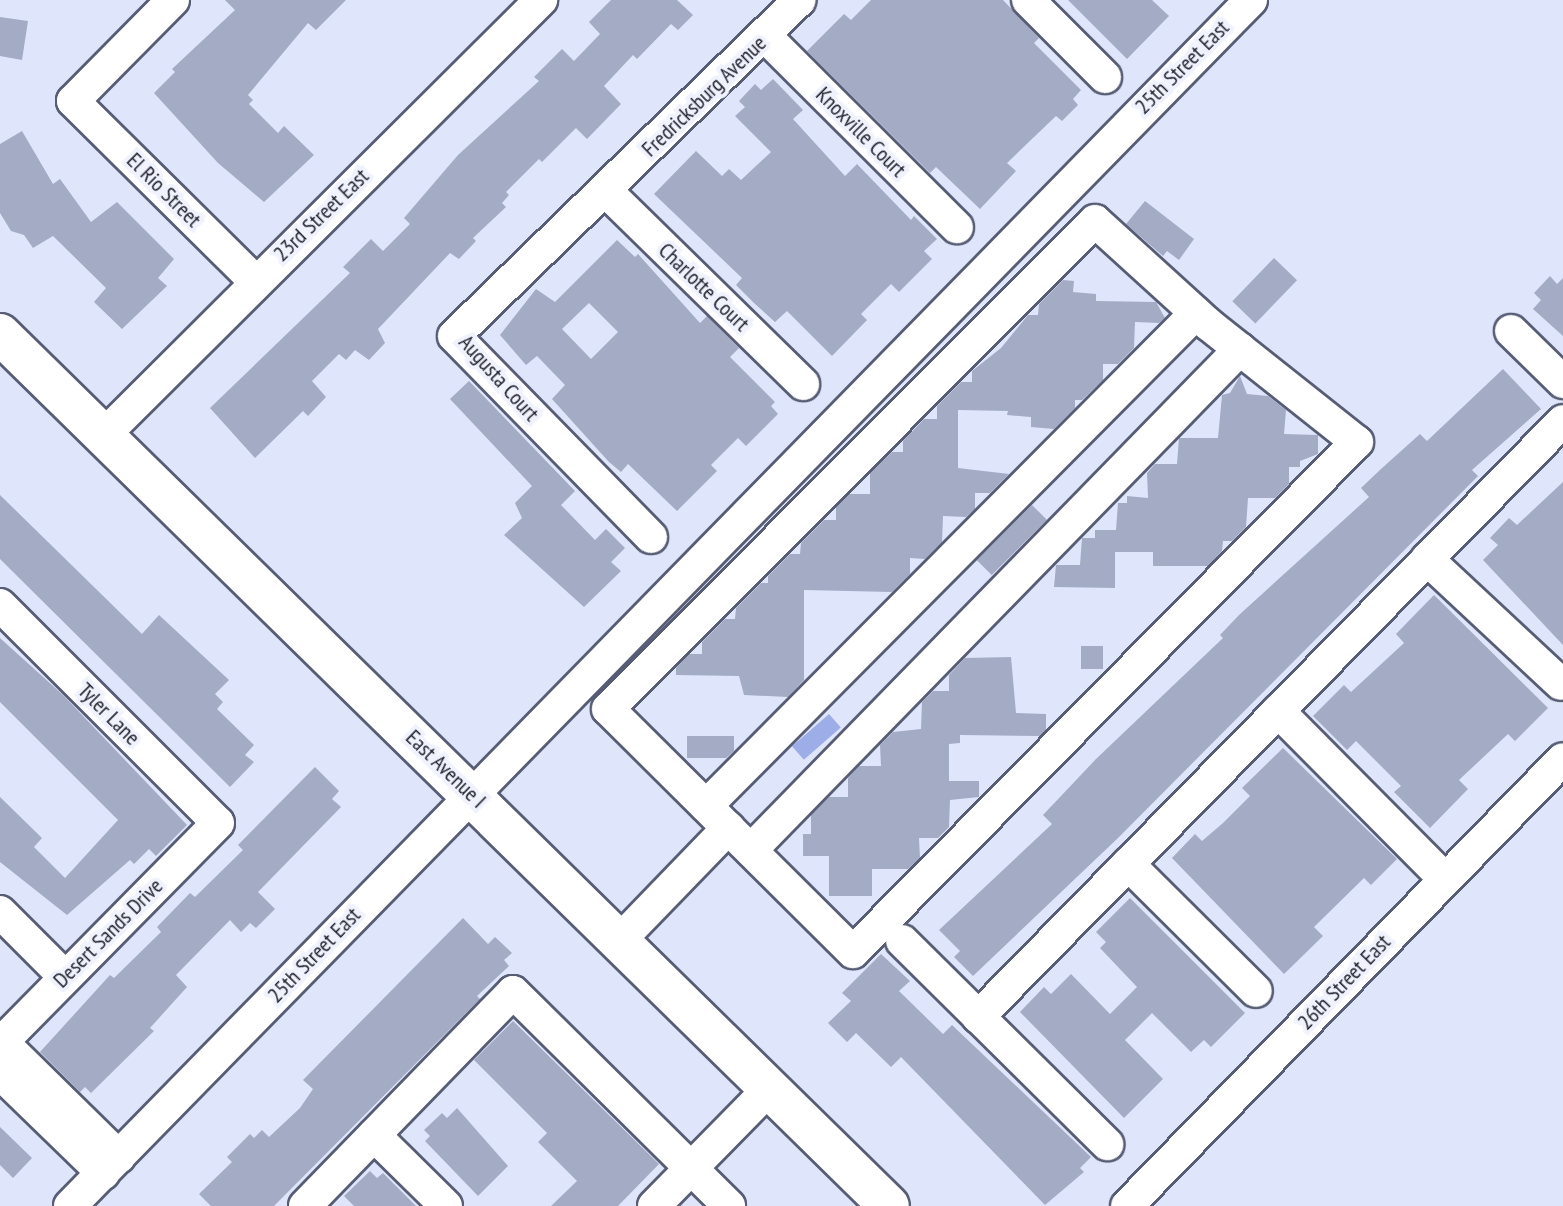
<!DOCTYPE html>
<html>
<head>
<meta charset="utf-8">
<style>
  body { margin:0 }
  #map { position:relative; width:1563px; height:1206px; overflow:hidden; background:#dfe5fb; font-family:"PT Sans Narrow",sans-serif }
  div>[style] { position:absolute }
  .water>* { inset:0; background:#9dade8; transform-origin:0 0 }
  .building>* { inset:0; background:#a4abc5; transform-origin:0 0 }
  .roads { filter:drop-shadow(2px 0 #575d74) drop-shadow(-2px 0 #575d74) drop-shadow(0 2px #575d74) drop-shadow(0 -2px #575d74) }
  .minor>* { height:32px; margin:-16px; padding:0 16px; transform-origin:16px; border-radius:16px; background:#fff }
  .major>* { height:40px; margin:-20px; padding:0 20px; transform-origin:20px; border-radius:20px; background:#fff }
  span { translate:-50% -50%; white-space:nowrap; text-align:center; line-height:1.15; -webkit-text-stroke:8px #f0f3fe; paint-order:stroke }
  .street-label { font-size:22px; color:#21242e }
</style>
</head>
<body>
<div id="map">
  <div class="water">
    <div style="left:829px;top:714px;width:18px;height:49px;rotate:49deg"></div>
  </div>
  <div class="building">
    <div style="clip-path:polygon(225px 0,346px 0,316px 30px,308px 23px,248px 95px,253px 100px,249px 104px,278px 133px,284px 126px,314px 155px,264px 202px,218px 163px,154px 93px,175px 72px,172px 69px,235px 10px)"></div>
    <div style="clip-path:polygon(611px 0,677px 0,693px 15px,678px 30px,671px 24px,637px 59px,633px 55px,604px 86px,621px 104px,587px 139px,576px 128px,542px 162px,539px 159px,506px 192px,509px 195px,502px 203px,506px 207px,473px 238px,476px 241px,459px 259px,450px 253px,378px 329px,385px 343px,369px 360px,355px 350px,346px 360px,339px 354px,312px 381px,326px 397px,308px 416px,303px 411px,255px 458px,210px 408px,350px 273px,343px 267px,371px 239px,383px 251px,410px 224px,404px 218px,458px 155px,539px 81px,534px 77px,562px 49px,574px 61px,600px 34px,589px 22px)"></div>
    <div style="clip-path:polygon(871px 0,1003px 0,1039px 38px,1034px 43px,1081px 90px,1073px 99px,1078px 105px,1062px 121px,1056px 116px,1007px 163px,1016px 171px,980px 209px,936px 167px,930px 173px,807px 51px,844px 14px,851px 20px)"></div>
    <div style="clip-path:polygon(1068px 0,1152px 0,1169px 16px,1127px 59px)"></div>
    <div style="clip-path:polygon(0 17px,28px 21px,22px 60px,0 56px)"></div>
    <div style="clip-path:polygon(773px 79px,803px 110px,793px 119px,845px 176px,857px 164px,911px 220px,914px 216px,937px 239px,924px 251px,932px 259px,899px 292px,891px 284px,861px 314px,867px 320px,832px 356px,787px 311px,775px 322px,754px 303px,736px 285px,742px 278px,654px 194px,696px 151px,722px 176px,729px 169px,741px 180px,771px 152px,735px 116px,745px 107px,739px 101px,755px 84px,761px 90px)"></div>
    <div style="clip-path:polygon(22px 131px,53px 184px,60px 179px,91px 222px,117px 202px,174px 259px,158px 278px,167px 286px,122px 329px,94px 302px,106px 288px,53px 236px,33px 248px,24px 235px,11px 231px,0 213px,0 144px)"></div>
    <div style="clip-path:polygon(1145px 201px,1194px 239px,1179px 260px,1167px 251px,1163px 256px,1126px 224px)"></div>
    <div style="clip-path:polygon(evenodd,617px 240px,635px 257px,638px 254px,700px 323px,707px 316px,739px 348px,730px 357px,775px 402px,771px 406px,778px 414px,746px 446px,738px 438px,711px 465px,717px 471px,677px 511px,628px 464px,621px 472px,609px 462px,552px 399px,565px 385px,537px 356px,526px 365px,500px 335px,536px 289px,555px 302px,617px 240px,589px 303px,618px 332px,591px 359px,562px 329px,589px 303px)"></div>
    <div style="left:1274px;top:258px;width:32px;height:60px;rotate:44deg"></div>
    <div style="clip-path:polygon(1550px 276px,1557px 284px,1563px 278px,1563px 336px,1533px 309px,1541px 300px,1534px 293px)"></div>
    <div style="clip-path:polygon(1063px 280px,1074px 281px,1073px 292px,1096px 294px,1096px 301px,1156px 302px,1165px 318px,1159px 323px,1135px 322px,1134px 348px,1118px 364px,1103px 364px,1103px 380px,1082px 400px,1075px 400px,1075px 408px,1054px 429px,1031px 427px,1031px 417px,1007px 415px,1008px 411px,958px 410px,958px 468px,1009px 474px,990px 493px,975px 493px,975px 509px,966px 517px,943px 516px,942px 542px,925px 559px,910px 558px,910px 574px,892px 592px,804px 590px,804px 680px,788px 697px,744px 695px,739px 676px,676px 675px,676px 668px,689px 654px,702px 654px,702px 642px,725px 619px,735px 619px,736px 608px,761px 583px,768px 583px,768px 576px,790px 554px,800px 554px,801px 543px,824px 520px,836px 520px,836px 507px,849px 494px,870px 494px,870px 473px,892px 452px,903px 452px,903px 441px,924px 419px,937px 419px,937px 406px,961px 382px,972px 382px,972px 371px,1001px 348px,1028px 315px,1038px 315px,1039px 304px)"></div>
    <div style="clip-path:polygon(1503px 369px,1541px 409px,1472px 470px,1478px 476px,1118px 838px,973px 976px,954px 957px,960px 951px,939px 930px,1052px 824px,1043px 815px,1096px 759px,1223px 638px,1220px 635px,1239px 615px,1369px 497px,1361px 488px,1381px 469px,1420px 434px,1427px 441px)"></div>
    <div style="clip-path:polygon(1240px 376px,1247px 394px,1268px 396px,1286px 410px,1284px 434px,1318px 435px,1318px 454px,1300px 461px,1300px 467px,1289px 467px,1289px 484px,1275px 498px,1248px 498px,1246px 527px,1232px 541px,1223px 541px,1222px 551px,1208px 566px,1153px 566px,1153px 552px,1115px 552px,1115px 588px,1054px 587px,1056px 565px,1080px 565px,1082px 538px,1095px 538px,1095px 530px,1116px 530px,1118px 503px,1127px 503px,1127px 496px,1148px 498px,1147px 473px,1155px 464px,1177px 464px,1179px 438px,1218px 438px,1222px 395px,1230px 393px)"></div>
    <div style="clip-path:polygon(469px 381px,575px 491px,561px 505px,595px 540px,606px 529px,625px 548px,611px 562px,621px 571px,584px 607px,504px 535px,522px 518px,515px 503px,532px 486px,450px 399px)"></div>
    <div style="clip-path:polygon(1563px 482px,1563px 645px,1483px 560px,1498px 545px,1490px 538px,1509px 518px,1517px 525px)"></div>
    <div style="clip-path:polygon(0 495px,142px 634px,159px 615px,229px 680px,215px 694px,223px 702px,217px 709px,254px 745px,245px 755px,254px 762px,230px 787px,0 559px)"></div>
    <div style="left:1032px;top:505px;width:21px;height:78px;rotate:45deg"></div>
    <div style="clip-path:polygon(1434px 595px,1548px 708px,1515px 741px,1508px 734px,1459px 780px,1468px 789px,1430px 828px,1394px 792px,1401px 786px,1356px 741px,1347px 750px,1313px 716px,1344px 685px,1351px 692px,1404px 643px,1396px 634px)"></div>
    <div style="clip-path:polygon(0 638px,63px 695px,187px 825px,156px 856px,149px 849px,134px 864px,130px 860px,67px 915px,0 862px,0 797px,42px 838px,34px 847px,65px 878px,118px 820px,0 702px)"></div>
    <div style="left:1081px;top:646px;width:22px;height:23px"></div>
    <div style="clip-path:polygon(1011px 657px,1016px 713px,1046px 714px,1046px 730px,1040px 736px,960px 735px,960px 743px,949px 744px,949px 781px,979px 781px,979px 797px,950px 800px,949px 827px,938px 838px,919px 838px,920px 858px,908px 869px,872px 869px,872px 896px,829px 896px,829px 856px,803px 856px,803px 834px,811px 834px,811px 815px,829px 797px,848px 797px,848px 778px,859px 766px,881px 766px,880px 745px,893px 732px,921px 729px,922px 702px,933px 691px,949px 691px,949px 675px,965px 658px)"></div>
    <div style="clip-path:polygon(687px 736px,734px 736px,734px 751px,726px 758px,687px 758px)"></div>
    <div style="clip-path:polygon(1283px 748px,1397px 859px,1371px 885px,1364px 878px,1314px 927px,1323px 936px,1284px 974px,1172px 858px,1195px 834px,1202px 841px,1223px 823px,1250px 796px,1242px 788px)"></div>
    <div style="clip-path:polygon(315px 767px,339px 791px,332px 799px,341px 807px,258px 892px,275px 909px,256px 928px,250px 923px,241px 932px,230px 920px,176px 975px,187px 987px,150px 1028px,154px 1031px,91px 1093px,85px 1087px,80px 1092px,40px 1052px,110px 975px,114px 978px,161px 932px,157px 927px,190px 893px,195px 897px,243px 850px,238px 845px)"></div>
    <div style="clip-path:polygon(1130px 898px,1245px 1013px,1211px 1047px,1204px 1040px,1191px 1052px,1152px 1013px,1125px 1040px,1163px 1079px,1124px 1118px,1020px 1012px,1044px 987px,1051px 994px,1071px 974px,1110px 1014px,1137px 987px,1100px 948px,1106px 942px,1096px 932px)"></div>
    <div style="clip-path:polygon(463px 918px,488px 944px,495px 937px,512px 953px,504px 960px,509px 966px,477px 996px,480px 999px,274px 1206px,211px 1206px,199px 1194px,232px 1162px,227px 1157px,250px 1134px,254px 1138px,262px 1130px,269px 1137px,300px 1108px,313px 1089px,303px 1080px)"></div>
    <div style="clip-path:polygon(881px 954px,910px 981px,899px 991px,943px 1034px,952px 1025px,1091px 1157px,1080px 1168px,1084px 1172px,1045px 1205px,901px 1057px,891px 1067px,856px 1033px,847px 1042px,828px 1023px,851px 1001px,842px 993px)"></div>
    <div style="clip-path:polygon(513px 1021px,659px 1164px,618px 1206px,551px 1206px,577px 1181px,538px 1142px,547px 1133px,474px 1060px)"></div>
    <div style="clip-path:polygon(457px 1108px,508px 1166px,478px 1196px,425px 1141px,430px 1136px,424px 1130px,442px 1113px,447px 1118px)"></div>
    <div style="clip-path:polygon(0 1127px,32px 1158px,13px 1178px,0 1165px)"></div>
    <div style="clip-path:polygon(370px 1171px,377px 1178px,383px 1173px,416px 1206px,354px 1206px,344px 1196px)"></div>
  </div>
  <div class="roads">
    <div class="minor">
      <div style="left:173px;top:0;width:142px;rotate:134.7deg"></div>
      <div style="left:73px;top:101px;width:255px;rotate:44.7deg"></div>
      <div style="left:1028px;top:0;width:109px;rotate:45deg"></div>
      <div style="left:765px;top:36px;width:271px;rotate:44.9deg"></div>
      <div style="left:606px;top:191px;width:276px;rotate:44.4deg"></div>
      <div style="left:1095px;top:221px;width:153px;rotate:42.3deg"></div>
      <div style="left:1208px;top:324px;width:190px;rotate:38.4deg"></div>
      <div style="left:1357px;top:442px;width:717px;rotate:134.66deg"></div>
      <div style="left:853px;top:952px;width:345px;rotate:-135.2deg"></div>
      <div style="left:608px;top:709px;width:689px;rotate:-45.06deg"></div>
      <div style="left:1511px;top:331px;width:73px;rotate:44.4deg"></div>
      <div style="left:104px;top:435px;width:617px;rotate:-44.87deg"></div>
      <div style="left:651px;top:537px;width:281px;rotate:-134.4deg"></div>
      <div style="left:454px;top:336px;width:482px;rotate:-44.2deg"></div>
      <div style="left:1427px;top:559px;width:183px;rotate:43deg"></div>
      <div style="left:0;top:605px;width:308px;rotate:45deg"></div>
      <div style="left:218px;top:823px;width:310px;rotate:134.6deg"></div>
      <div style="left:1278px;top:711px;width:235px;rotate:45.2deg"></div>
      <div style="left:706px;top:806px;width:695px;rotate:-45.17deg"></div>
      <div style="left:751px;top:850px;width:700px;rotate:-45.69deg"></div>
      <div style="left:1128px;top:864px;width:180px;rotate:44.8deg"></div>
      <div style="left:0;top:912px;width:91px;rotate:45deg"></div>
      <div style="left:620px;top:940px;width:156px;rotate:-46deg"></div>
      <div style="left:902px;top:941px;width:289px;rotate:44.7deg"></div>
      <div style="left:978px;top:1017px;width:835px;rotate:-45.53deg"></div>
      <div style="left:2px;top:1042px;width:164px;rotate:44.5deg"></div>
      <div style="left:0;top:1073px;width:144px;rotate:44.2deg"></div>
      <div style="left:374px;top:1135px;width:101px;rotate:44.6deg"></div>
      <div style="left:70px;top:1206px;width:1688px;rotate:-45.6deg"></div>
      <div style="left:305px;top:1206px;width:298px;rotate:-45.8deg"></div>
      <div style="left:513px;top:992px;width:304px;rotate:44.7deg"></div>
      <div style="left:654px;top:1206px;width:164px;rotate:-45.5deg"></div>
      <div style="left:1127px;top:1206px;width:624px;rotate:-45.71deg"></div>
    </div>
    <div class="major">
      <div style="left:0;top:334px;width:1245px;rotate:44.45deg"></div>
    </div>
  </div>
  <div class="street-label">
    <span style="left:1182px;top:67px;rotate:-45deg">25th Street East</span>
    <span style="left:704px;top:96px;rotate:-44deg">Fredricksburg Avenue</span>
    <span style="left:861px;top:132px;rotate:45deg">Knoxville Court</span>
    <span style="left:164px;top:190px;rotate:45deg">El Rio Street</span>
    <span style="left:321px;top:215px;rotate:-44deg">23rd Street East</span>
    <span style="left:704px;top:287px;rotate:44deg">Charlotte Court</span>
    <span style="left:499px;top:378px;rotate:48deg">Augusta Court</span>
    <span style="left:109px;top:714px;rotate:45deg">Tyler Lane</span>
    <span style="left:446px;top:769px;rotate:44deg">East Avenue I</span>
    <span style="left:108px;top:933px;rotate:-45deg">Desert Sands Drive</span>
    <span style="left:314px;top:955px;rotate:-46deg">25th Street East</span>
    <span style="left:1344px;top:982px;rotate:-46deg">26th Street East</span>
  </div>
</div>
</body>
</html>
